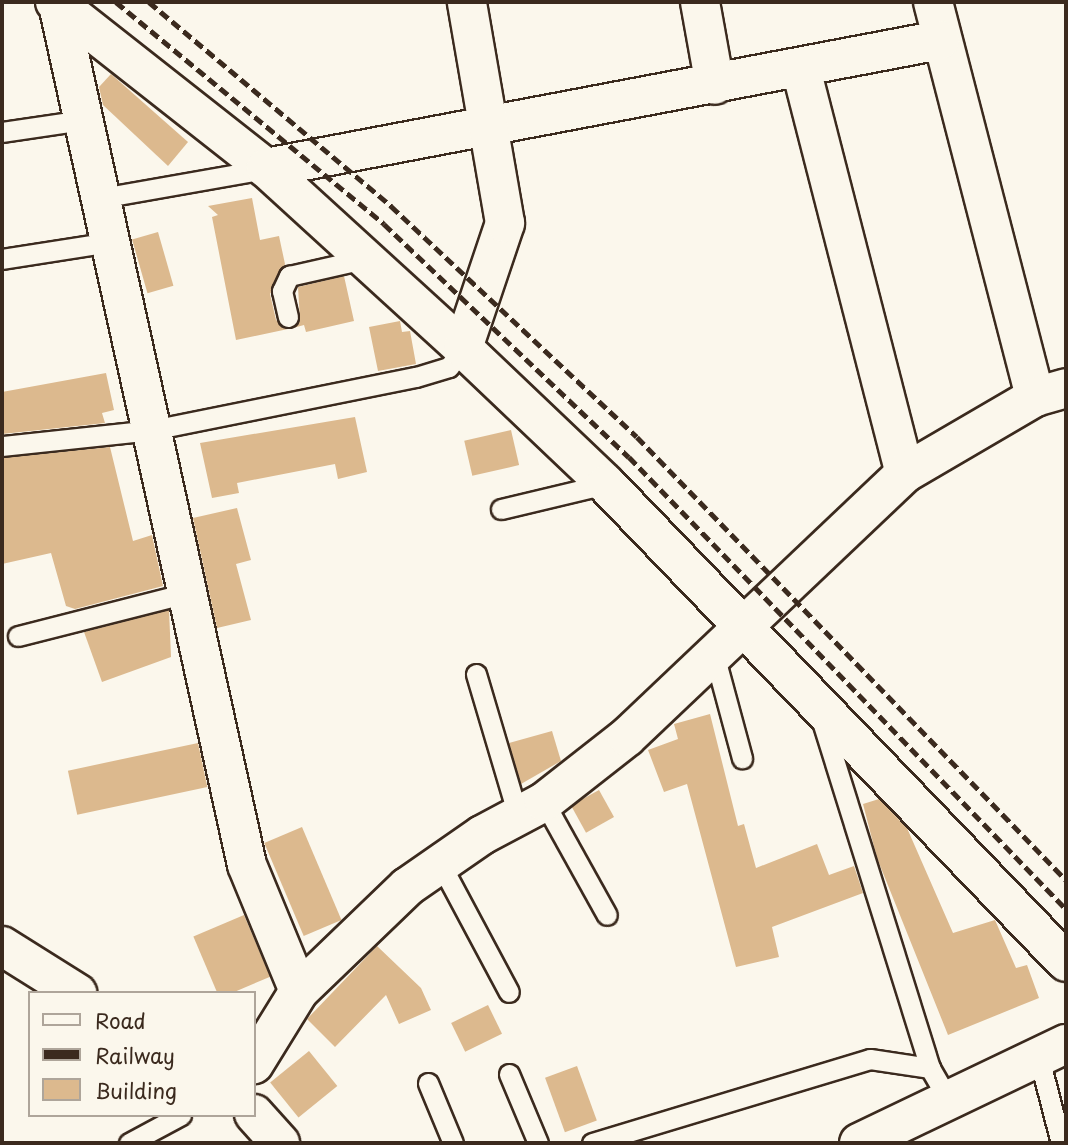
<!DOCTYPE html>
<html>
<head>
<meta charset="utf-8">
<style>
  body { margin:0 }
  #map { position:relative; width:1068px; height:1145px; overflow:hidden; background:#fbf7ec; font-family:"Playpen Sans",sans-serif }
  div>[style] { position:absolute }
  .building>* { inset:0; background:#dcb98e; transform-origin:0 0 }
  .roads { filter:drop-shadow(2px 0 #3b2a1e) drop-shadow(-2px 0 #3b2a1e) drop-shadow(0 2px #3b2a1e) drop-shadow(0 -2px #3b2a1e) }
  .service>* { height:19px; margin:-9.5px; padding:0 9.5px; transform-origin:9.5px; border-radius:9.5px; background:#fbf7ec }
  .minor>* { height:38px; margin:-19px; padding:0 19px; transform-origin:19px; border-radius:19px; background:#fbf7ec }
  .tertiary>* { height:38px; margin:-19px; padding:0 19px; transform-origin:19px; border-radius:19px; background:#fbf7ec }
  .rail>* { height:5px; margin-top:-2.5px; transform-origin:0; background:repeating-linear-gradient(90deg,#3b2a1e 0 10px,transparent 0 15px) }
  span { translate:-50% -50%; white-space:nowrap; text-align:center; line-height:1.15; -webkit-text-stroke:7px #fbf7ec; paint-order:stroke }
  .frame { position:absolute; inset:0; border:4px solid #3b2a1e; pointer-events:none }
  .legend { position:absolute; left:28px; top:991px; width:228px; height:126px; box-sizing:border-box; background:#fbf7ec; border:2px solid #aea59a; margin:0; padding:9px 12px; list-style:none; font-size:21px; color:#3b2a1e }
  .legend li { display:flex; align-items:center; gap:14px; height:35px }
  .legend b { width:35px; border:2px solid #aea59a }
</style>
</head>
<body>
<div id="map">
  <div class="building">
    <div style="clip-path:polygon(111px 74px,188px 142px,168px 166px,103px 105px,99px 87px)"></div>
    <div style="clip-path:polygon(252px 198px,260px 240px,279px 236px,285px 264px,270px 294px,276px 320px,288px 329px,236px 340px,212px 217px,218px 215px,208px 206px)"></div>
    <div style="left:158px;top:232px;width:56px;height:27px;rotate:74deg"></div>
    <div style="clip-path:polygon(344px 276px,354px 321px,306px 332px,304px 325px,293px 328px,300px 320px,298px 287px)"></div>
    <div style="clip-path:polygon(400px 321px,402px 332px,410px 331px,416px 364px,378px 371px,369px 327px)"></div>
    <div style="clip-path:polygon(106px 373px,114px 410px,102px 413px,105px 423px,2px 434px,2px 392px)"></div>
    <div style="clip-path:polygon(355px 417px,367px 472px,338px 479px,335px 464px,237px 483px,239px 493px,212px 498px,200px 443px)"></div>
    <div style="left:511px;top:430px;width:36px;height:48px;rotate:77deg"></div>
    <div style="clip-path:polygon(110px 447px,133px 541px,152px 535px,163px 586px,75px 609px,66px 606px,51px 553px,2px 564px,2px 458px)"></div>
    <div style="clip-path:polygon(237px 508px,251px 560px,236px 564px,251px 620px,217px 628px,193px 518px)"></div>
    <div style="clip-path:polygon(169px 610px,171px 657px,102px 682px,84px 632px)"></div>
    <div style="clip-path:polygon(710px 714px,738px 826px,744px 824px,756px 868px,817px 844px,829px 875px,854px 866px,863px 893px,772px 927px,779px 957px,736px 967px,687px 784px,664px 792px,648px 750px,678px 739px,674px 724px)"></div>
    <div style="clip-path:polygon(552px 731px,561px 761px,521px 784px,509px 743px)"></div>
    <div style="left:198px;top:743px;width:45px;height:133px;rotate:78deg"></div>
    <div style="left:599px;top:790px;width:31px;height:32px;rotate:61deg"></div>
    <div style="clip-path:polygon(879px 799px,907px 828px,953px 933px,995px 920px,1016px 968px,1027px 965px,1039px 998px,948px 1035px,877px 858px,863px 804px)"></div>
    <div style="left:302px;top:827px;width:101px;height:41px;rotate:67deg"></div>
    <div style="left:244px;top:915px;width:67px;height:55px;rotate:67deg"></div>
    <div style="clip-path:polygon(377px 946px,421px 988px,431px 1010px,399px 1024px,386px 995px,335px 1047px,307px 1019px)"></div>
    <div style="left:488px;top:1005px;width:32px;height:41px;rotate:64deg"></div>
    <div style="left:309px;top:1051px;width:45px;height:50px;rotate:51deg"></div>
    <div style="left:577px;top:1066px;width:58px;height:34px;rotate:70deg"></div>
  </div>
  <div class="roads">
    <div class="service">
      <div style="left:2px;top:132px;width:82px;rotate:-8.4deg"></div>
      <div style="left:101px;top:198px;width:167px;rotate:-10deg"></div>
      <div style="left:2px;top:259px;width:109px;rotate:-8.9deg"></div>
      <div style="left:288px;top:317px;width:27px;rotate:-103deg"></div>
      <div style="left:282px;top:291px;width:17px;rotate:-65deg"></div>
      <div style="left:289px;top:276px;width:77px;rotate:-12.8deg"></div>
      <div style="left:2px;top:446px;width:151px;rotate:-6.1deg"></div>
      <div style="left:152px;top:430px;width:269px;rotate:-11.4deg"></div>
      <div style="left:416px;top:377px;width:34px;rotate:-17deg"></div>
      <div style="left:449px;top:367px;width:24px;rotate:-54deg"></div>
      <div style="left:501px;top:509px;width:108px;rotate:-13.4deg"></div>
      <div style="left:18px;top:636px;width:174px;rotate:-14.3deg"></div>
      <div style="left:715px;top:658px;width:104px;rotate:74.9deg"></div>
      <div style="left:476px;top:674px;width:148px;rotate:73.5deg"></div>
      <div style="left:821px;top:718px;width:367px;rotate:72.7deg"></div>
      <div style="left:544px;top:802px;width:129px;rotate:60.9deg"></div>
      <div style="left:440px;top:863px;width:146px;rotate:61.9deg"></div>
      <div style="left:1039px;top:1058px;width:88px;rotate:75.5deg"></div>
      <div style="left:509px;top:1074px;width:75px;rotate:67.2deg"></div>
      <div style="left:428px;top:1083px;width:65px;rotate:67.4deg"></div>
      <div style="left:129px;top:1143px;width:59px;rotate:-28.3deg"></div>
      <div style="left:592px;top:1143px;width:290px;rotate:-16.8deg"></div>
      <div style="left:870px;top:1059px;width:61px;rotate:8.5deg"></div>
      <div style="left:930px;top:1068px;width:39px;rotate:60deg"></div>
    </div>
    <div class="minor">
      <div style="left:55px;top:2px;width:268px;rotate:38.2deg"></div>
      <div style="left:266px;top:168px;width:267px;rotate:42.4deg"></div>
      <div style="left:463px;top:348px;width:197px;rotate:43.6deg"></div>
      <div style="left:606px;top:484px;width:663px;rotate:46.1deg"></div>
      <div style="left:700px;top:2px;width:84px;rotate:79.8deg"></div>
      <div style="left:933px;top:2px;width:408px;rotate:75.5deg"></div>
      <div style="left:58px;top:4px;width:881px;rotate:77.62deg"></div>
      <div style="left:247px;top:865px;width:136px;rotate:67.6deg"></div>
      <div style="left:299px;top:991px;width:86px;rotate:121.7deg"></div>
      <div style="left:801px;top:69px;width:417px;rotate:75.6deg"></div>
      <div style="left:266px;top:168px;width:686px;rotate:-10.75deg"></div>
      <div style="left:463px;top:348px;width:132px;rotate:-71.4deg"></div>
      <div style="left:505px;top:223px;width:224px;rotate:-99.8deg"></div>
      <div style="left:2px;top:946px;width:89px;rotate:32.1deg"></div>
      <div style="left:299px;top:991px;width:150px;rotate:-43.9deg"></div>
      <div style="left:407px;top:887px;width:91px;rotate:-34.7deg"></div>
      <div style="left:482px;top:835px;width:70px;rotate:-28deg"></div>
      <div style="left:544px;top:802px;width:105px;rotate:-38.1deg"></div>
      <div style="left:627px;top:737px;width:383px;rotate:-43.5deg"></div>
      <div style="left:905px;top:473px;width:151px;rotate:-30.3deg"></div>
      <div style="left:1035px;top:397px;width:32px;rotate:-16deg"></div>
      <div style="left:254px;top:1114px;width:39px;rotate:48deg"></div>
    </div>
    <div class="tertiary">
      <div style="left:859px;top:1143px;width:229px;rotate:-25.6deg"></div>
    </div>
  </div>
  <div class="rail">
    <div style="left:116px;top:2px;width:348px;rotate:39.6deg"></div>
    <div style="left:384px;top:224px;width:338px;rotate:43.6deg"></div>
    <div style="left:629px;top:457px;width:629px;rotate:45.97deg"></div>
    <div style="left:149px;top:2px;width:317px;rotate:40.1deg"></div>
    <div style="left:391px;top:206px;width:337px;rotate:43.2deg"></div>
    <div style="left:637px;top:437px;width:617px;rotate:45.92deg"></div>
  </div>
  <div class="frame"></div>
  <ul class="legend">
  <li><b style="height:9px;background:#fbf7ec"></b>Road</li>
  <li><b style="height:9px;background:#3b2a1e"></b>Railway</li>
  <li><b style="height:19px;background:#dcb98e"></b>Building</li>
  </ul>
</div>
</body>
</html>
